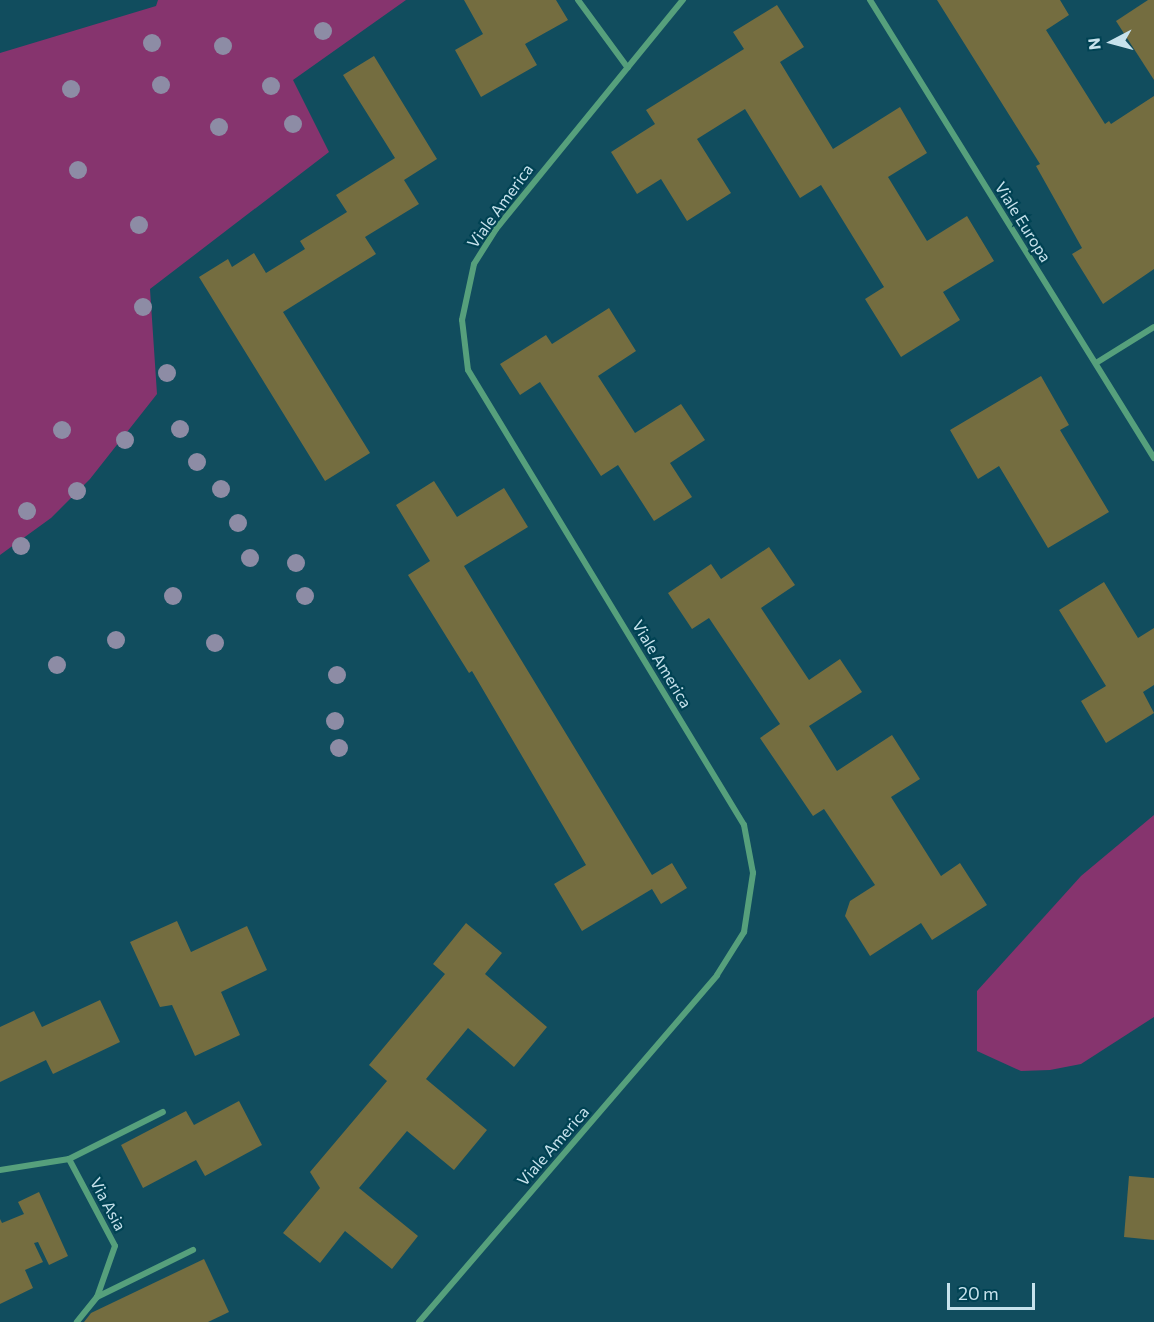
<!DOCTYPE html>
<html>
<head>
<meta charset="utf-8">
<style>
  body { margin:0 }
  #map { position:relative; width:1154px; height:1322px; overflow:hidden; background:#114d5e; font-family:Commissioner,sans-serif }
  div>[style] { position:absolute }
  .green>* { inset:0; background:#86346e }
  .building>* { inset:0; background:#746d40 }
  .minor>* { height:6px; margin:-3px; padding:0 3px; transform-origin:3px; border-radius:3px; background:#56a07c }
  .trees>* { width:18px; height:18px; margin:-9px; border-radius:50%; background:#8d8ca5 }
  span { translate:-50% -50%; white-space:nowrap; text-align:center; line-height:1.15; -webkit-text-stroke:4.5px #004253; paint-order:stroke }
  .street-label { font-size:16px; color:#c7e2ec }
  .north { position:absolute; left:1082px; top:12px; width:60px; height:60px; -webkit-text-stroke:4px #004253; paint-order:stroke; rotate:264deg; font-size:16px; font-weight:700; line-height:24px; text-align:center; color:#c7e2ec }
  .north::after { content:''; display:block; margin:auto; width:21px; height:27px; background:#c7e2ec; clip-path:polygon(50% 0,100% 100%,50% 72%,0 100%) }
  .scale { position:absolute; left:947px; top:1283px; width:88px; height:27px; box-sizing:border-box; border:3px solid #c7e2ec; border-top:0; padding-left:8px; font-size:18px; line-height:21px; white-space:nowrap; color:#c7e2ec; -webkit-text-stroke:4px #004253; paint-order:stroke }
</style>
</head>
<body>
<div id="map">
  <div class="green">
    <div style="clip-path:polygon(158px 0,406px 0,293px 80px,329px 152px,150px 289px,157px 394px,90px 479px,51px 518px,0 555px,0 53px,156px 6px)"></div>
    <div style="clip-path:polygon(1154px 815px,1154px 1017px,1081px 1064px,1050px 1070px,1021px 1071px,977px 1051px,977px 991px,1081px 876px)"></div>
  </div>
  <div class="building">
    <div style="clip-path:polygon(464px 0,556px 0,568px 20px,525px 44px,537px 65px,481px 97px,455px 50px,483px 34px)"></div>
    <div style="clip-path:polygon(937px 0,1060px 0,1069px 15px,1046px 30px,1105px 124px,1109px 121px,1111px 124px,1154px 96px,1154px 269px,1103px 304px,1072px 254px,1082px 248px,1036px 166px,1040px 164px)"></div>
    <div style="clip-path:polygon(1148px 0,1154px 0,1154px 80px,1116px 21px)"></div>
    <div style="clip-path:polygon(777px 5px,804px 47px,780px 62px,833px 149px,900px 107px,927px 153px,888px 177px,927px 241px,967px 216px,994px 261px,943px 292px,960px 320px,901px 357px,865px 299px,884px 287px,821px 185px,800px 198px,745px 109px,697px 139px,731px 193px,687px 221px,661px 179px,637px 194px,611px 152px,655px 124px,646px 110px,744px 49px,733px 32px)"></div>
    <div style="clip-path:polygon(374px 56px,437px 159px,404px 180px,419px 204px,365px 237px,376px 254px,283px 312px,370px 453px,325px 481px,199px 277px,228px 259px,232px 267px,254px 253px,266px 273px,305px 249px,300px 241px,347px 212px,336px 195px,395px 158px,343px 75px)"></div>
    <div style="clip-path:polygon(609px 308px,636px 351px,598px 376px,635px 433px,681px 404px,705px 440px,670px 463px,692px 497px,654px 521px,618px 465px,601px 476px,540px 382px,520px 395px,500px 364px,546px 335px,552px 344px)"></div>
    <div style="clip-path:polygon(1041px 376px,1069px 425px,1060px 430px,1109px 512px,1048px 548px,999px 466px,978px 479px,950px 430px)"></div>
    <div style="clip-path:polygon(434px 481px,457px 517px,504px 488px,528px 527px,464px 566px,652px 875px,672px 863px,687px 888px,661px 904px,652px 889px,582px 931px,554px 884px,586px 865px,472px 671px,469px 673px,408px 575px,430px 561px,396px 505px)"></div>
    <div style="clip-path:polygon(769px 547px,795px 585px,761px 608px,809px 680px,840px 659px,862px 692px,809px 726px,837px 771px,892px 735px,920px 779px,891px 797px,941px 876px,960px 863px,987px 905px,932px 940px,921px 923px,870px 956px,845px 916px,850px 901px,875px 885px,824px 809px,813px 816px,760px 738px,780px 724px,709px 618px,692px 629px,668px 593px,711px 564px,721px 579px)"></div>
    <div style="clip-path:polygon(1104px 582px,1138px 638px,1154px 628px,1154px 685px,1143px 692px,1154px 713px,1106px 743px,1081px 701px,1106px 686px,1059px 610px)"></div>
    <div style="clip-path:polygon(177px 921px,191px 952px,247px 926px,267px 970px,221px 992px,240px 1035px,195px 1056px,172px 1005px,160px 1007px,130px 942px)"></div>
    <div style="clip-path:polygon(466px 923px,502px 953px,485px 974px,547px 1027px,514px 1067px,468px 1028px,426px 1079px,487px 1130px,454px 1170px,407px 1131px,359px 1188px,418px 1236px,392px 1269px,345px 1231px,320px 1263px,283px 1233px,320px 1188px,310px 1172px,387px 1081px,369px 1065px,445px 974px,433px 964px)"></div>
    <div style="clip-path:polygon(100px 1000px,120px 1042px,53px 1074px,46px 1060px,0 1082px,0 1027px,34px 1011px,42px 1027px)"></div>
    <div style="clip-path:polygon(239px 1101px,262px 1145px,205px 1176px,196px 1160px,143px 1188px,121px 1145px,186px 1111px,194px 1125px)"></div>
    <div style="clip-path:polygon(1129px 1176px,1154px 1178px,1154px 1240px,1124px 1237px)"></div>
    <div style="clip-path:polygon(39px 1192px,68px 1256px,49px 1265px,38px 1242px,34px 1243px,43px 1262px,25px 1270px,33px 1288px,0 1304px,0 1219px,2px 1223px,24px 1214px,18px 1202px)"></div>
    <div style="clip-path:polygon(204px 1259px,229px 1312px,208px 1322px,84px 1322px,91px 1313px)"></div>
  </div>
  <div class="minor">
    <div style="left:578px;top:0;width:84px;rotate:53.7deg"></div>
    <div style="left:870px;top:0;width:539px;rotate:58.2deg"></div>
    <div style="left:1096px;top:363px;width:68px;rotate:-31.8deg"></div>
    <div style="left:69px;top:1159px;width:105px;rotate:-26.6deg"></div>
    <div style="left:0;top:1170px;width:70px;rotate:-9.1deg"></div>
    <div style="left:69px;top:1159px;width:98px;rotate:62.1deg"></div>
    <div style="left:115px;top:1246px;width:54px;rotate:109.4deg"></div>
    <div style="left:97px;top:1297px;width:32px;rotate:129deg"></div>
    <div style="left:97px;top:1297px;width:107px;rotate:-26.1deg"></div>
    <div style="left:419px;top:1322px;width:457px;rotate:-49.3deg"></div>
    <div style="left:717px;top:975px;width:51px;rotate:-57.9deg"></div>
    <div style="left:744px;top:932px;width:60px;rotate:-81.3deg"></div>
    <div style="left:753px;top:873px;width:49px;rotate:-100.6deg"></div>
    <div style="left:744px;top:825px;width:532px;rotate:-121.24deg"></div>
    <div style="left:468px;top:370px;width:50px;rotate:-96.8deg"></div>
    <div style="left:462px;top:320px;width:57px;rotate:-77.9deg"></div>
    <div style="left:474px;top:264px;width:41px;rotate:-57.8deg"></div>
    <div style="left:496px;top:229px;width:296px;rotate:-50.8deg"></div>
  </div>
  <div class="trees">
    <div style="left:323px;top:31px"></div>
    <div style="left:152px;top:43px"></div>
    <div style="left:223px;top:46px"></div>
    <div style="left:161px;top:85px"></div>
    <div style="left:271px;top:86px"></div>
    <div style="left:71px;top:89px"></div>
    <div style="left:293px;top:124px"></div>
    <div style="left:219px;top:127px"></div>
    <div style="left:78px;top:170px"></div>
    <div style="left:139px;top:225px"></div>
    <div style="left:143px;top:307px"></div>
    <div style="left:167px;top:373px"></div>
    <div style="left:180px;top:429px"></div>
    <div style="left:62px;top:430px"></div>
    <div style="left:125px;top:440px"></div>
    <div style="left:197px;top:462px"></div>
    <div style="left:221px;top:489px"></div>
    <div style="left:77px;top:491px"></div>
    <div style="left:27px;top:511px"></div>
    <div style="left:238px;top:523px"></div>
    <div style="left:21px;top:546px"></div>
    <div style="left:250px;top:558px"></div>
    <div style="left:296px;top:563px"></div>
    <div style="left:173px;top:596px"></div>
    <div style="left:305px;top:596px"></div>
    <div style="left:116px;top:640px"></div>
    <div style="left:215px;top:643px"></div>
    <div style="left:57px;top:665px"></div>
    <div style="left:337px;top:675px"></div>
    <div style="left:335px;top:721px"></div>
    <div style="left:339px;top:748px"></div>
  </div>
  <div class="street-label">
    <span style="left:500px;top:206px;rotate:-54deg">Viale America</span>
    <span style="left:1023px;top:222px;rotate:58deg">Viale Europa</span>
    <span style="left:662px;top:664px;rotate:59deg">Viale America</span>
    <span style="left:553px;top:1146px;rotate:-49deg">Viale America</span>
    <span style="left:108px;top:1204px;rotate:62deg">Via Asia</span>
  </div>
  <div class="north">N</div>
  <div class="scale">20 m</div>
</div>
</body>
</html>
